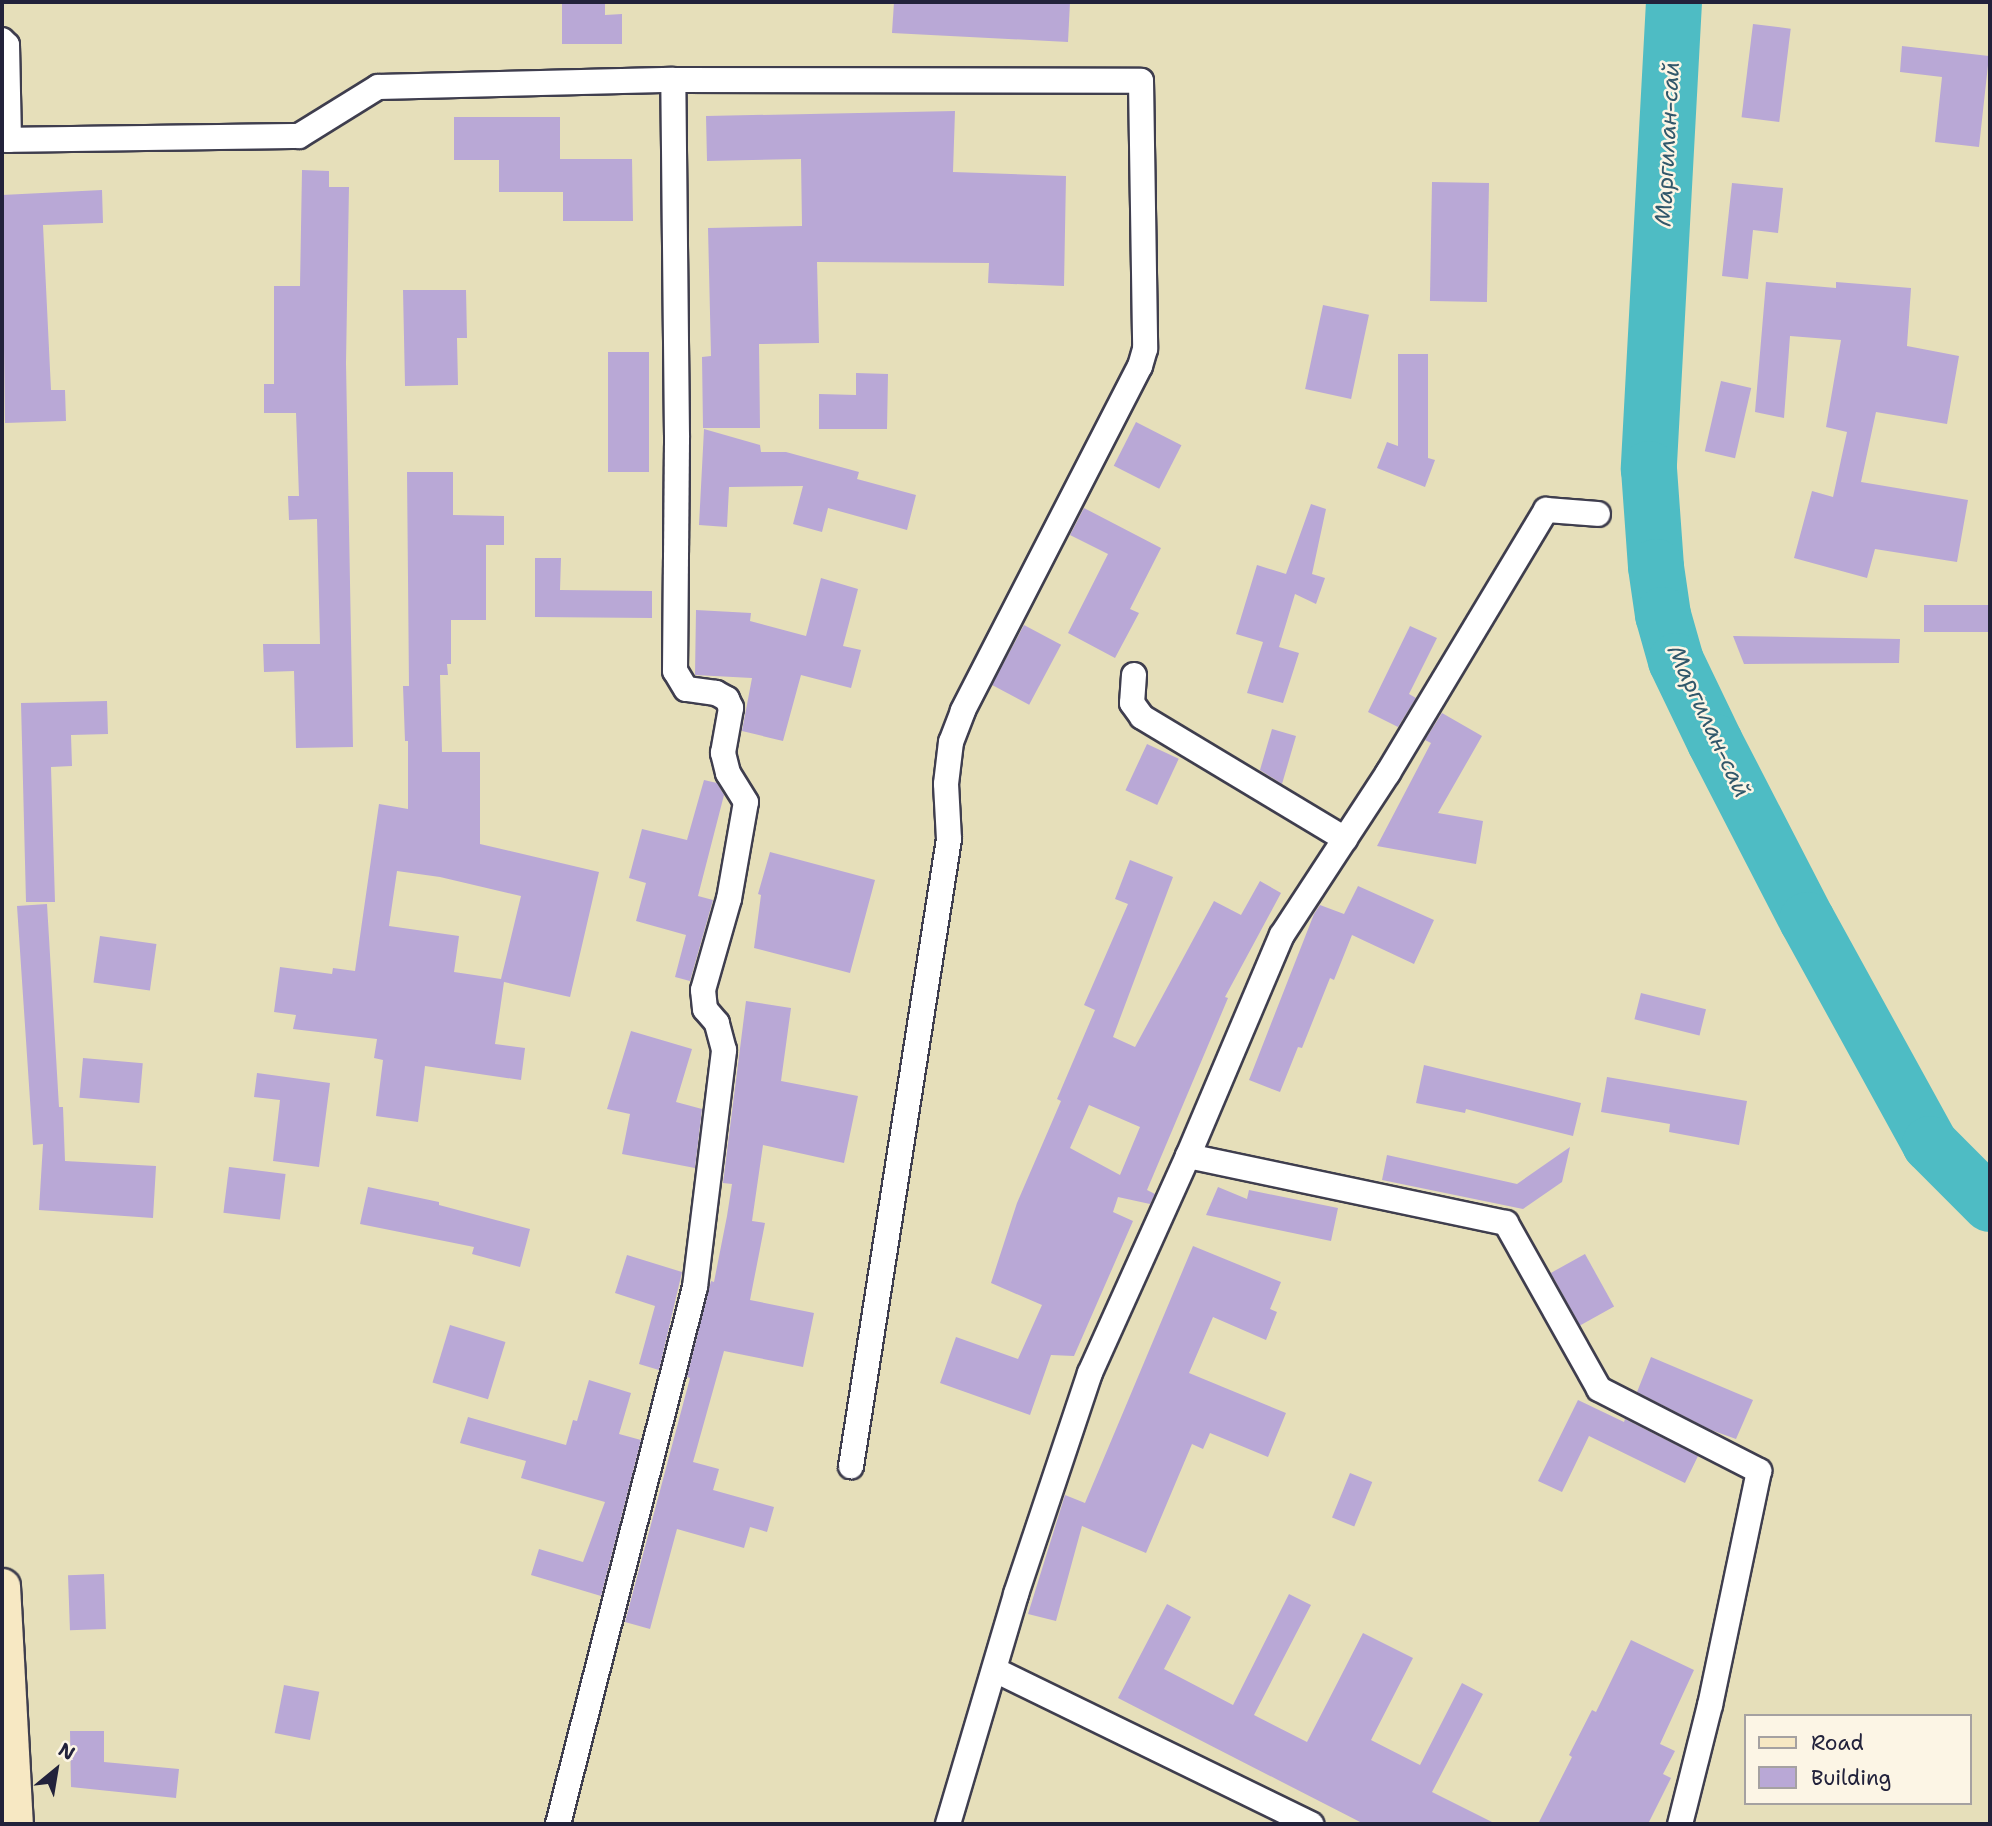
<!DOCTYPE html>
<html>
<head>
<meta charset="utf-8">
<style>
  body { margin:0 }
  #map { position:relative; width:1992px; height:1826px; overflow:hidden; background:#e6dfba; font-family:"Shantell Sans",sans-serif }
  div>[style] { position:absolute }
  .river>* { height:56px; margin:-28px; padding:0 28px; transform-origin:28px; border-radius:28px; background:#4ebcc4 }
  .building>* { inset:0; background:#b9a8d6; transform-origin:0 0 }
  .roads { filter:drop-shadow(2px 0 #3f3e4e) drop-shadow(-2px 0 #3f3e4e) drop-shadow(0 2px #3f3e4e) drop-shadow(0 -2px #3f3e4e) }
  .street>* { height:24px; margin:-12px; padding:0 12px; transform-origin:12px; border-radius:12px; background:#fff }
  .secondary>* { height:35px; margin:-17.5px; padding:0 17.5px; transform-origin:17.5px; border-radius:17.5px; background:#f7e8c3 }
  span { translate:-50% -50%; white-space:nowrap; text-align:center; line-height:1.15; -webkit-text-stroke:5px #fcf5e5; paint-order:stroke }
  .water-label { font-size:23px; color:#31586b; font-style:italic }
  .frame { position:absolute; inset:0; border:4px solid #22223b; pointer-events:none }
  .legend { position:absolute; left:1744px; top:1714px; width:228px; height:91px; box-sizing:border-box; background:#fcf5e5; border:2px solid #a5a1a1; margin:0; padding:9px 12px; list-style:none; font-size:21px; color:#22223b }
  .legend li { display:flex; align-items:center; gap:14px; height:35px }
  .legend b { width:35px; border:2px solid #a5a1a1 }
  .north { position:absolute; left:21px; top:1735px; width:70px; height:70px; -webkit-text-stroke:5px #fcf5e5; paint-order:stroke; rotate:30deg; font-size:19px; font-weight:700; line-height:28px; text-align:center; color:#22223b }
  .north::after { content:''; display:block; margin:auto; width:24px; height:32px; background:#22223b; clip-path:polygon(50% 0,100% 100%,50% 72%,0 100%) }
</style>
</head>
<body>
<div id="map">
  <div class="river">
    <div style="left:1674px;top:2px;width:468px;rotate:93.1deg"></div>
    <div style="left:1649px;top:469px;width:98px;rotate:85.9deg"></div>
    <div style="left:1656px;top:567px;width:49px;rotate:81.7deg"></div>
    <div style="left:1663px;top:615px;width:48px;rotate:74.2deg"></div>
    <div style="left:1676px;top:661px;width:90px;rotate:64.3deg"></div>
    <div style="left:1715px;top:742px;width:200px;rotate:62.7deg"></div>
    <div style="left:1807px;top:920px;width:256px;rotate:61.2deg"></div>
    <div style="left:1930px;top:1144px;width:85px;rotate:45deg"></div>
  </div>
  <div class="building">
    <div style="clip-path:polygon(562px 2px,605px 2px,605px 15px,622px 14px,622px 44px,562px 44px)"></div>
    <div style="clip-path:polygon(894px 2px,1070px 2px,1068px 42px,892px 33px)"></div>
    <div style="left:1753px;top:24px;width:38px;height:94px;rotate:7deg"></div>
    <div style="clip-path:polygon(1902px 46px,1989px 56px,1979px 147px,1935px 142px,1942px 77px,1900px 72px)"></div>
    <div style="clip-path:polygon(955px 111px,953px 172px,1066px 176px,1064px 286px,988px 283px,989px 263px,817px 262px,819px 343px,759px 344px,760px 428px,703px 428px,702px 357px,711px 356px,708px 228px,802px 226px,801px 159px,707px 161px,706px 116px)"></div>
    <div style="clip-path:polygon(454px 117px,560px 117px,560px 159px,632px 159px,633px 221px,563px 221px,563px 192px,499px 192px,499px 160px,454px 160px)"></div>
    <div style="clip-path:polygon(302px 170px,329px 171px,329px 187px,349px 187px,346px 363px,353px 747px,296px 748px,294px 671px,264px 672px,263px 644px,320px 644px,317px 519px,289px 520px,288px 496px,299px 496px,296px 413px,264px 413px,264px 384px,274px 384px,274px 286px,300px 286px)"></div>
    <div style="left:1432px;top:182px;width:57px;height:119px;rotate:1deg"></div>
    <div style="clip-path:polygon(1732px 183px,1783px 188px,1778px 233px,1753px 230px,1748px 279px,1722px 276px)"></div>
    <div style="clip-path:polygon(102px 190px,103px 223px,43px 225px,51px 390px,65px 390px,66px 421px,5px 423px,2px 195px)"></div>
    <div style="clip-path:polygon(1766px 282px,1836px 288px,1836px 282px,1911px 288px,1907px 346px,1959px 356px,1947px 424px,1876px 412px,1861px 482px,1968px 500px,1957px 562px,1875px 549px,1867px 578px,1794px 558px,1812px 491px,1833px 497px,1847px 432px,1826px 427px,1841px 340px,1790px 336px,1784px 418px,1755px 412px)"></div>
    <div style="clip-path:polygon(403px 290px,466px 290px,467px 338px,457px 338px,458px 385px,405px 386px)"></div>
    <div style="left:1323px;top:305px;width:47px;height:86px;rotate:12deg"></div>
    <div style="left:608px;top:352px;width:41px;height:120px"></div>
    <div style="clip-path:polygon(1398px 354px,1428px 354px,1428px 458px,1435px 460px,1425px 487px,1377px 468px,1387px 442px,1398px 446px)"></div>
    <div style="clip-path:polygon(856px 373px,888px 374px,887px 429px,819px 429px,819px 394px,856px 395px)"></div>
    <div style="left:1721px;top:381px;width:31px;height:72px;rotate:13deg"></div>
    <div style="left:1136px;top:422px;width:51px;height:49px;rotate:27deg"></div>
    <div style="clip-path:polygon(704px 429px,760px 445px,761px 452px,786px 452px,859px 472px,857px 479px,916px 495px,907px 530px,828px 508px,822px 532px,793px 524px,803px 486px,729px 487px,727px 527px,699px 525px)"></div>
    <div style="clip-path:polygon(evenodd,407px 472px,453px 472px,453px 515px,504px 516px,504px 545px,486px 545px,486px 620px,451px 620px,451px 664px,447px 664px,448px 675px,440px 675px,442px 752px,480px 752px,480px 844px,599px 872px,570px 997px,504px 982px,495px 1044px,525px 1048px,521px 1080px,425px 1066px,418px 1122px,376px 1116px,383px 1060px,374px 1058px,377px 1039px,293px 1029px,296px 1015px,274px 1012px,280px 967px,332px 974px,333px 968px,355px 971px,379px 804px,408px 809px,408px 741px,405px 741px,403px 686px,409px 686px,407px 472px,397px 871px,440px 877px,521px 896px,501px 979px,454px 972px,459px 936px,389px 926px,397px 871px)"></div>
    <div style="clip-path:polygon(1311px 504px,1326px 509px,1312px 574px,1325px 578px,1316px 604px,1295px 594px,1279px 647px,1299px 653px,1283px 703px,1247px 693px,1263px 642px,1236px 634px,1257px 565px,1286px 574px)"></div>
    <div style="clip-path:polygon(1084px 508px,1161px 548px,1130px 609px,1139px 613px,1115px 658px,1068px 633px,1108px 554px,1070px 535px)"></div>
    <div style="clip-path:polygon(535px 558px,561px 558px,560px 590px,652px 591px,652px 618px,535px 617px)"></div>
    <div style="clip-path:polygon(821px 578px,858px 589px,843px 646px,861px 650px,851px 688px,801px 675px,783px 741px,742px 731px,752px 678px,695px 675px,696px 610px,751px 613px,750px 621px,806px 636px)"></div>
    <div style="left:1990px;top:605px;width:27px;height:66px;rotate:90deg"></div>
    <div style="left:1024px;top:625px;width:42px;height:68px;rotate:28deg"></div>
    <div style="clip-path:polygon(1410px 626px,1437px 638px,1409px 694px,1416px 698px,1398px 727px,1368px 712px)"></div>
    <div style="clip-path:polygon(1733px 636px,1900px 639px,1899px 663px,1744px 664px)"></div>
    <div style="clip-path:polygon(107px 701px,108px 734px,71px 735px,72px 766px,51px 767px,55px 902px,26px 902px,21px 703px)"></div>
    <div style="clip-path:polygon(1442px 713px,1482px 736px,1438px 813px,1483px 821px,1476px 864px,1377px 846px,1431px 743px,1425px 740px)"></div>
    <div style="clip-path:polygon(1272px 729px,1296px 736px,1282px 784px,1260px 770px)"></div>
    <div style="left:1147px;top:744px;width:35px;height:51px;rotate:25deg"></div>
    <div style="clip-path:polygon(704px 780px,717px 783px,724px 795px,698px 896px,713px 900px,690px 981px,675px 977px,686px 935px,636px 921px,646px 883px,629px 878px,642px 829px,687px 840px)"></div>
    <div style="clip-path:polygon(770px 852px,875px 880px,850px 973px,754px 948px,761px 895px,758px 894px)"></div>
    <div style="clip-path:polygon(evenodd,1130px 860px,1173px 877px,1113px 1037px,1135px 1047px,1214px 901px,1241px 915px,1260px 881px,1281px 893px,1225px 997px,1228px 998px,1147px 1190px,1155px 1194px,1150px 1204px,1118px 1197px,1113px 1212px,1133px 1221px,1074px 1356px,1051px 1355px,1030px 1415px,940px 1383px,956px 1337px,1018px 1359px,1042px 1305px,991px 1283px,1017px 1203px,1061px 1101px,1057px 1099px,1095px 1010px,1084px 1005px,1128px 904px,1115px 899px,1130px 860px,1089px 1105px,1140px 1127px,1120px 1175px,1070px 1148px,1089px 1105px)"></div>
    <div style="clip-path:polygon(1358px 886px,1434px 920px,1414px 964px,1352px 935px,1334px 980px,1330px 978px,1302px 1048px,1298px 1047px,1280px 1092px,1249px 1080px,1314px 914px,1320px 905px,1344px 914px)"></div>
    <div style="clip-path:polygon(47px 904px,59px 1107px,63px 1107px,65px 1161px,156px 1166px,153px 1218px,39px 1210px,43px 1144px,33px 1145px,17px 906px)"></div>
    <div style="left:100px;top:936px;width:57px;height:47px;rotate:8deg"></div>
    <div style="left:1641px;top:993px;width:67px;height:27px;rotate:14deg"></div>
    <div style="clip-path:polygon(746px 1001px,791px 1008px,781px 1081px,858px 1096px,844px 1163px,763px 1145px,752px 1221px,765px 1223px,750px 1300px,814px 1313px,803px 1367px,724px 1351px,693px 1462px,719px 1469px,713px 1490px,774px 1507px,767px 1532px,750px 1527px,744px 1548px,677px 1529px,650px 1629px,625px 1622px,690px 1378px,687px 1377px,711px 1281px,714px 1282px,727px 1216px,732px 1184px,723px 1183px)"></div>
    <div style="clip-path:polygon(631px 1031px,692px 1049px,676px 1102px,702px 1109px,695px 1168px,622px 1154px,630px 1114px,607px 1109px)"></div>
    <div style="left:83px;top:1058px;width:60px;height:40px;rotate:5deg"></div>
    <div style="clip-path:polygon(1424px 1065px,1581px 1103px,1573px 1136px,1466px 1109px,1465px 1113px,1416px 1103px)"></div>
    <div style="clip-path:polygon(257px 1073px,330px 1083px,319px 1167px,273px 1161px,280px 1100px,254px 1097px)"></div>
    <div style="clip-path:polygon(1607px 1077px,1747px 1101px,1739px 1145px,1669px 1132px,1670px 1124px,1601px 1112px)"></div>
    <div style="clip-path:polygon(1570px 1147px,1562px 1182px,1523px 1209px,1382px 1180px,1387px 1155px,1517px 1184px)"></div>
    <div style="left:229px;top:1167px;width:57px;height:46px;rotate:7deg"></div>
    <div style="clip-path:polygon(368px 1187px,439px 1202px,439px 1205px,530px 1229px,520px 1267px,472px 1254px,474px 1247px,360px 1224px)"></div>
    <div style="clip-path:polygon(1218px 1187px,1247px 1199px,1249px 1190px,1338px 1208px,1331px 1241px,1206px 1215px)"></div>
    <div style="clip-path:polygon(1193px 1246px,1281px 1282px,1270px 1309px,1277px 1312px,1266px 1340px,1213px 1317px,1189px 1373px,1286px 1413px,1268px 1457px,1210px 1433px,1203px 1449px,1192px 1444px,1146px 1553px,1082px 1526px,1056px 1621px,1028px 1614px,1065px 1495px,1085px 1503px)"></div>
    <div style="left:1585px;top:1254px;width:60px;height:39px;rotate:61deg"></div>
    <div style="clip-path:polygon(627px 1255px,682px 1272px,659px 1370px,639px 1364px,655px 1306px,615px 1293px)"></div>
    <div style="left:450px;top:1325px;width:58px;height:60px;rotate:17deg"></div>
    <div style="clip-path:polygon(1651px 1357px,1753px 1400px,1736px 1439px,1711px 1430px,1637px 1392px)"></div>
    <div style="clip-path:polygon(589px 1380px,631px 1393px,619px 1434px,641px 1440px,601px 1596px,531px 1575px,539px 1549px,583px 1562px,605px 1502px,521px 1478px,526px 1461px,460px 1443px,468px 1417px,566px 1445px,573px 1420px,577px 1421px)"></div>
    <div style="clip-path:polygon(1578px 1400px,1624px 1422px,1625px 1419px,1698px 1456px,1685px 1483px,1589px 1436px,1562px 1492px,1538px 1481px)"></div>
    <div style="left:1350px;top:1473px;width:24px;height:48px;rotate:22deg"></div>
    <div style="left:104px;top:1574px;width:55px;height:36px;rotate:88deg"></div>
    <div style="clip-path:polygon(1289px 1594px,1311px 1605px,1254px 1715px,1307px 1742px,1363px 1633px,1413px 1658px,1371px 1740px,1420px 1765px,1462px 1683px,1483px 1694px,1432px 1792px,1496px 1824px,1364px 1824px,1118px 1698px,1167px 1604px,1191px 1617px,1164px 1669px,1233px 1705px)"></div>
    <div style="clip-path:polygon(1631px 1640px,1694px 1670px,1660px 1744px,1675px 1751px,1663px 1774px,1671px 1778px,1648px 1824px,1538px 1824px,1572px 1757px,1569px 1755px,1592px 1710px,1596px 1712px)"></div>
    <div style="left:284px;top:1685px;width:36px;height:49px;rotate:11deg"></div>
    <div style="clip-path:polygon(70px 1731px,104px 1731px,104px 1762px,179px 1769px,176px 1798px,71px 1787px)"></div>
  </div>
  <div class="roads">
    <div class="street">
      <div style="left:2px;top:40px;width:7px;rotate:45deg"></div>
      <div style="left:7px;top:45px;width:95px;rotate:88.8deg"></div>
      <div style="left:2px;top:140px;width:297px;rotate:-0.8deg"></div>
      <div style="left:299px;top:136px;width:93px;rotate:-31.8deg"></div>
      <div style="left:378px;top:87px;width:295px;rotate:-1.4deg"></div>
      <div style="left:673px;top:80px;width:468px;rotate:0.1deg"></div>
      <div style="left:1141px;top:81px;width:268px;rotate:89.1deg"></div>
      <div style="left:1145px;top:349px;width:18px;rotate:106deg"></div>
      <div style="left:1140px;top:366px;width:388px;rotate:117.2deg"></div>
      <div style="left:963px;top:711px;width:33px;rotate:111deg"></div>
      <div style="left:951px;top:742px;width:42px;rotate:96.8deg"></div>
      <div style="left:946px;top:784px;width:55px;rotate:86.9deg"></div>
      <div style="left:949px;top:839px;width:635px;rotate:98.88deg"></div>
      <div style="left:1134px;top:675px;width:28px;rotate:94deg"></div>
      <div style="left:1132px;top:703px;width:17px;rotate:54deg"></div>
      <div style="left:1142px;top:717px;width:237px;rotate:31deg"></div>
      <div style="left:1188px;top:1156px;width:325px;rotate:11.9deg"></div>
      <div style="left:1506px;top:1223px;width:190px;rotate:60.7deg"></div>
      <div style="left:1599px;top:1389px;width:180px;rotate:27.1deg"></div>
      <div style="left:1759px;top:1471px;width:239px;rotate:101.8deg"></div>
      <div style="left:1710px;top:1705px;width:123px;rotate:104.1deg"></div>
      <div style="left:995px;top:1670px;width:352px;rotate:26deg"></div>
      <div style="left:558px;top:1824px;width:554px;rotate:-75.69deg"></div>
      <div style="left:695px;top:1287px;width:239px;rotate:-83deg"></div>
      <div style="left:724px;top:1050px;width:28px;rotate:-105deg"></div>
      <div style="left:717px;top:1023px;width:18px;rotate:-131deg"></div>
      <div style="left:705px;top:1009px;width:19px;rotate:-96deg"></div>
      <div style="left:703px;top:990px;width:95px;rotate:-74.1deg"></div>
      <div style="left:729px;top:899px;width:98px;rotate:-80.1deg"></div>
      <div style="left:746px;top:802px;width:34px;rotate:-122deg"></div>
      <div style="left:728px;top:773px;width:21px;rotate:-104deg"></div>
      <div style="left:723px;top:753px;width:46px;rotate:-79.9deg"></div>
      <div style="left:731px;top:708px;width:10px;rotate:-114deg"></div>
      <div style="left:727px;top:699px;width:13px;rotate:-151deg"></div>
      <div style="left:716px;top:693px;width:30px;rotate:-172deg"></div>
      <div style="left:686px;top:689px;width:21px;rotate:-121deg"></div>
      <div style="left:675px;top:671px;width:235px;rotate:-89.5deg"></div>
      <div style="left:677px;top:436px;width:356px;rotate:-90.6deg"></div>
      <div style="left:948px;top:1824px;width:240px;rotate:-73.5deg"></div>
      <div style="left:1016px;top:1594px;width:233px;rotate:-71.5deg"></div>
      <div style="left:1090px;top:1373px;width:238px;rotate:-65.7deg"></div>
      <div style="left:1188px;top:1156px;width:240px;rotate:-67deg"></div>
      <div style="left:1282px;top:935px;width:194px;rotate:-56.8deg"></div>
      <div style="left:1388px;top:773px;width:307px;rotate:-59deg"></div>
      <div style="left:1546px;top:510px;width:52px;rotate:4.4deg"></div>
    </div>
    <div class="secondary">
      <div style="left:2px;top:1586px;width:238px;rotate:86.9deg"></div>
    </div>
  </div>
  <div class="water-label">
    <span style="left:1667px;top:144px;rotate:-87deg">Маргилан-сай</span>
    <span style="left:1709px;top:721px;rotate:65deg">Маргилан-сай</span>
  </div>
  <div class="frame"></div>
  <ul class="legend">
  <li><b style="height:9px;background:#f7e8c3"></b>Road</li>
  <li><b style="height:19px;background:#b9a8d6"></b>Building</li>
  </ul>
  <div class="north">N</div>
</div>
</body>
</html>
